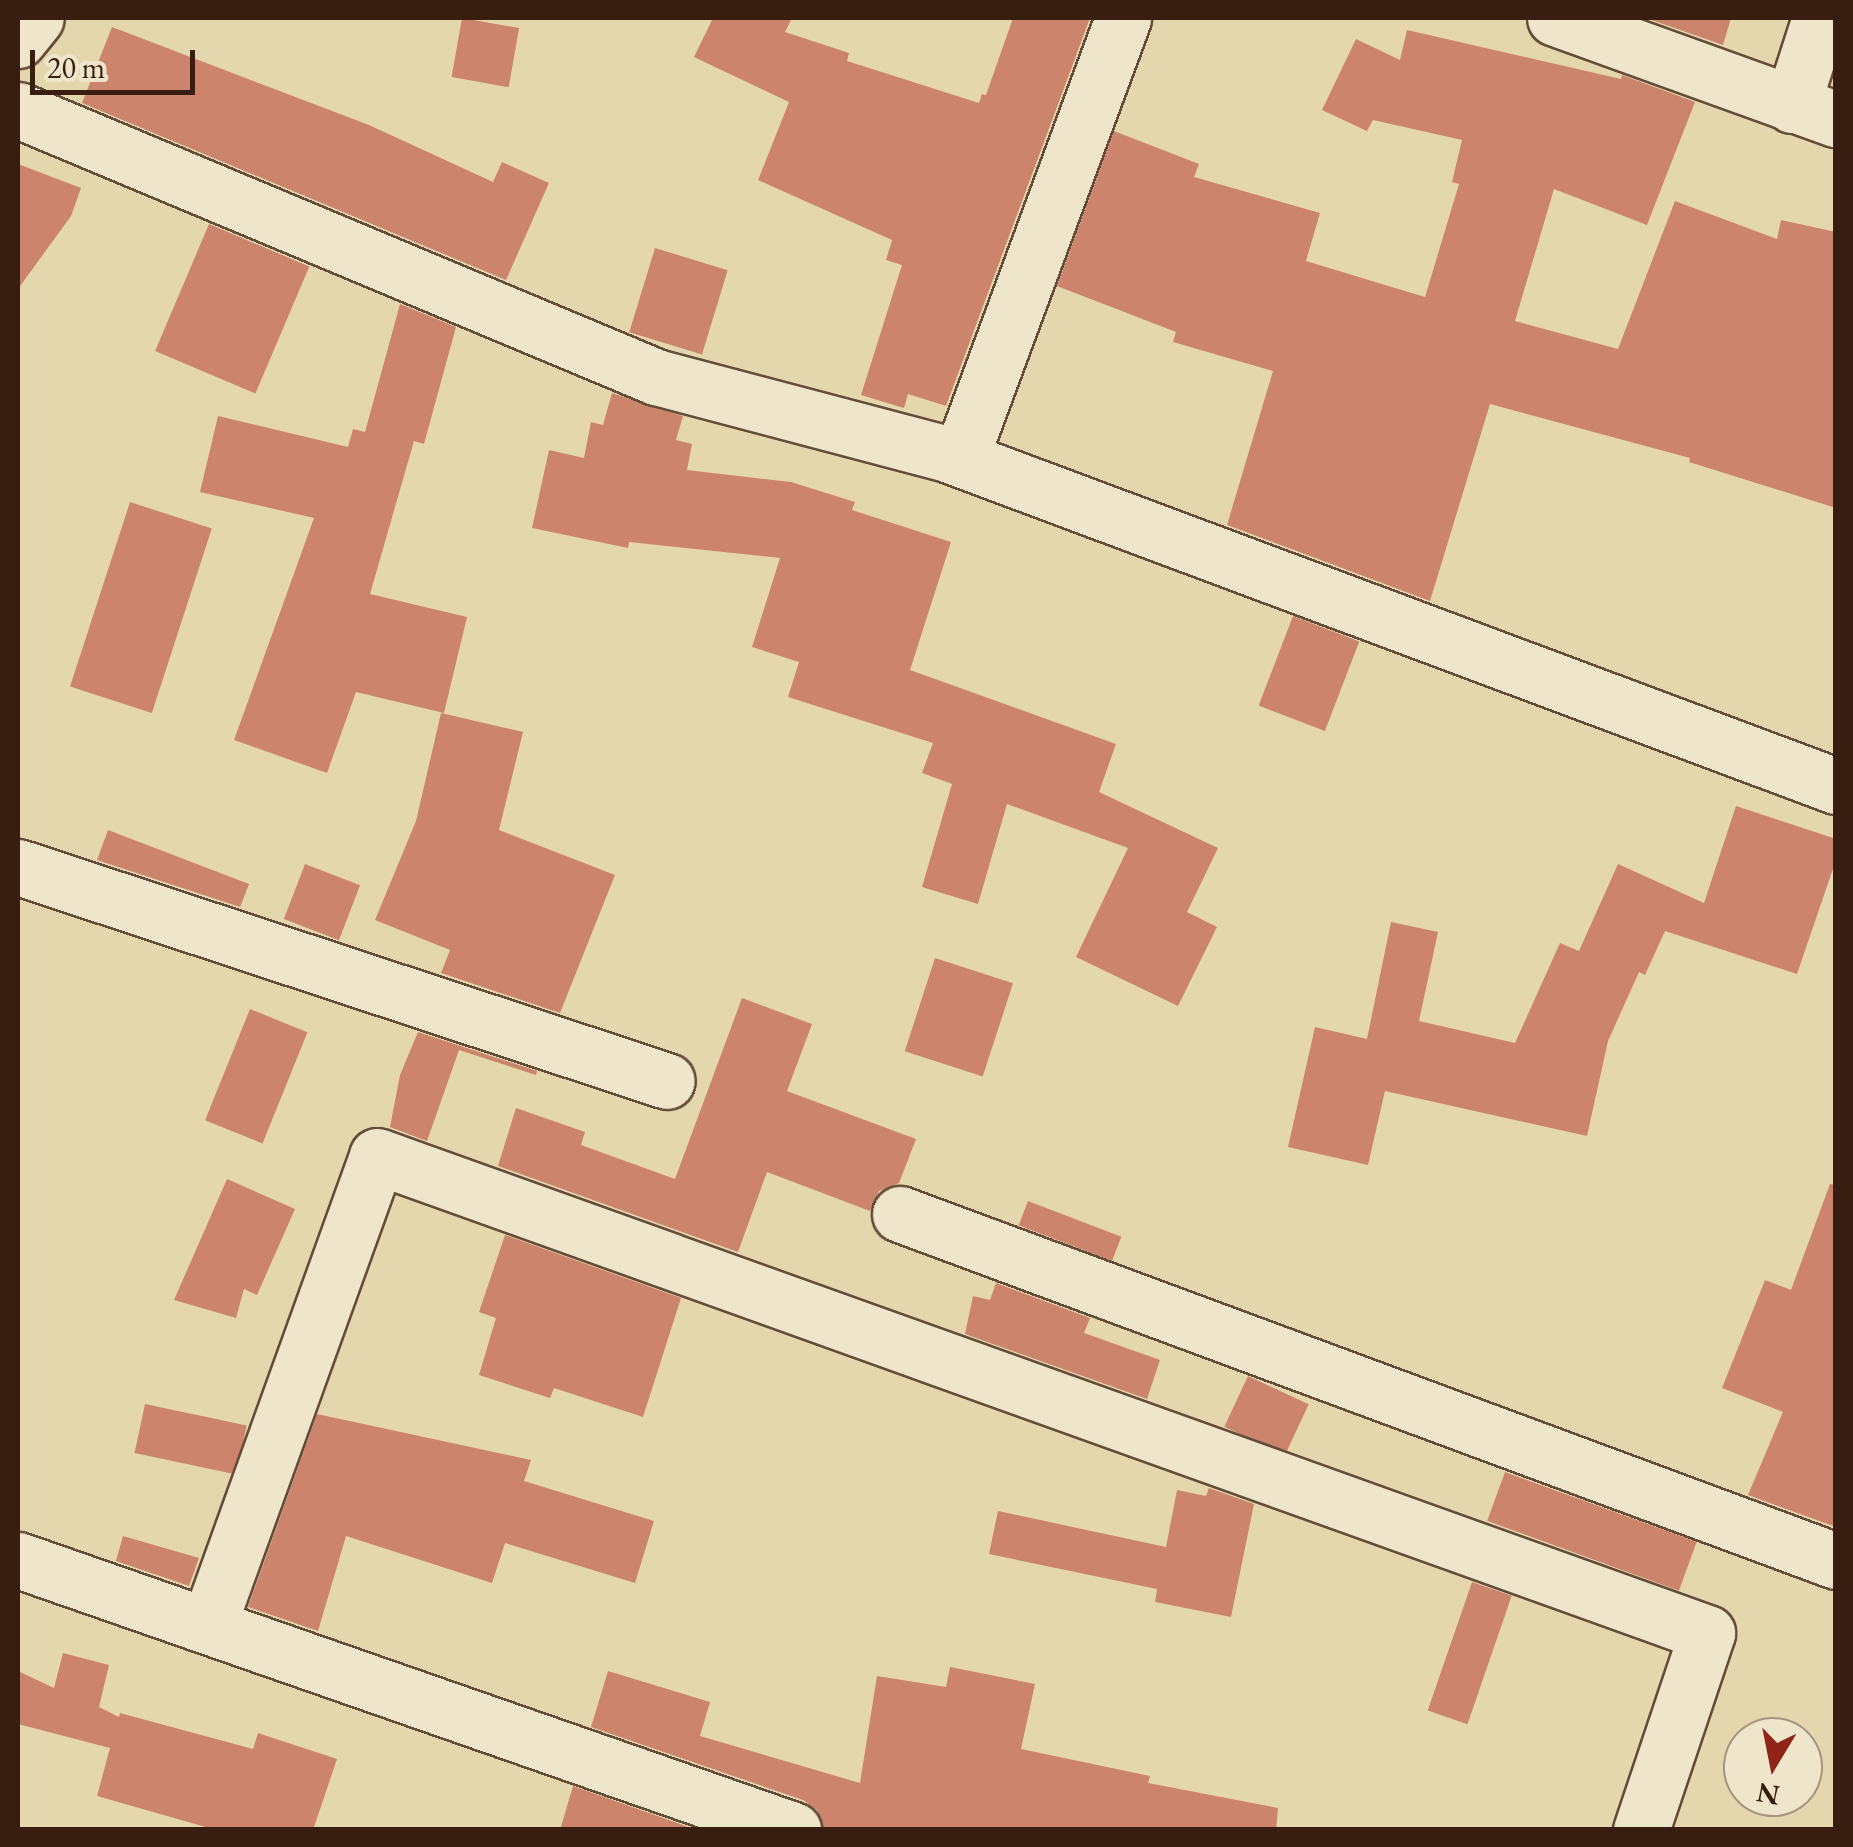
<!DOCTYPE html>
<html>
<head>
<meta charset="utf-8">
<style>
  body { margin:0 }
  #map { position:relative; width:1853px; height:1847px; overflow:hidden; background:#e5d7ad; font-family:"EB Garamond",serif }
  div>[style] { position:absolute }
  .building>* { inset:0; background:#cd846d; transform-origin:0 0 }
  .roads { filter:drop-shadow(2px 0 #634c38) drop-shadow(-2px 0 #634c38) drop-shadow(0 2px #634c38) drop-shadow(0 -2px #634c38) }
  .street>* { height:55px; margin:-27.5px; padding:0 27.5px; transform-origin:27.5px; border-radius:27.5px; background:#eee5ca }
  span { translate:-50% -50%; white-space:nowrap; text-align:center; line-height:1.15; -webkit-text-stroke:8px #eee5ca; paint-order:stroke }
  .frame { position:absolute; inset:0; border:20px solid #381d11; pointer-events:none }
  .north { position:absolute; left:1723px; top:1717px; width:100px; height:100px; box-sizing:border-box; background:#eee5ca; border:2px solid #a59580; border-radius:50%; rotate:190deg; font-size:28px; font-weight:700; line-height:40px; text-align:center; color:#381d11 }
  .north::after { content:''; display:block; margin:auto; width:35px; height:45px; background:#8f2418; clip-path:polygon(50% 0,100% 100%,50% 72%,0 100%) }
  .scale { position:absolute; left:30px; top:50px; width:165px; height:45px; box-sizing:border-box; border:5px solid #381d11; border-top:0; padding-left:12px; font-size:30px; line-height:35px; white-space:nowrap; color:#381d11; -webkit-text-stroke:8px #eee5ca; paint-order:stroke }
</style>
</head>
<body>
<div id="map">
  <div class="building">
    <div style="left:462px;top:18px;width:58px;height:60px;rotate:10deg"></div>
    <div style="clip-path:polygon(713px 18px,792px 18px,785px 32px,849px 53px,847px 61px,979px 103px,982px 94px,986px 95px,1013px 18px,1090px 18px,946px 406px,908px 394px,904px 408px,861px 395px,902px 265px,886px 260px,892px 240px,758px 180px,789px 102px,694px 57px)"></div>
    <div style="clip-path:polygon(1646px 18px,1731px 18px,1723px 45px)"></div>
    <div style="clip-path:polygon(112px 27px,369px 125px,493px 182px,502px 162px,549px 183px,506px 280px,82px 103px)"></div>
    <div style="clip-path:polygon(1407px 30px,1621px 79px,1622px 75px,1695px 102px,1647px 225px,1554px 189px,1515px 321px,1618px 349px,1675px 201px,1777px 239px,1781px 220px,1836px 232px,1836px 508px,1689px 462px,1690px 458px,1490px 404px,1430px 601px,1227px 525px,1273px 371px,1173px 342px,1176px 332px,1057px 286px,1114px 131px,1199px 164px,1194px 177px,1320px 213px,1306px 261px,1425px 297px,1459px 184px,1452px 182px,1462px 140px,1373px 120px,1367px 131px,1322px 110px,1356px 39px,1400px 60px)"></div>
    <div style="clip-path:polygon(18px 164px,81px 188px,71px 216px,18px 289px)"></div>
    <div style="left:209px;top:224px;width:109px;height:138px;rotate:23deg"></div>
    <div style="left:655px;top:248px;width:76px;height:88px;rotate:17deg"></div>
    <div style="clip-path:polygon(400px 304px,456px 327px,424px 444px,414px 441px,370px 594px,467px 617px,444px 713px,356px 692px,327px 773px,234px 740px,314px 518px,200px 492px,218px 416px,348px 447px,353px 429px,365px 432px)"></div>
    <div style="clip-path:polygon(612px 393px,683px 416px,676px 440px,692px 444px,687px 470px,791px 482px,855px 502px,852px 510px,951px 542px,910px 670px,1116px 744px,1099px 792px,1218px 848px,1187px 912px,1217px 927px,1178px 1006px,1076px 957px,1128px 848px,1007px 804px,978px 904px,922px 887px,952px 784px,922px 773px,933px 743px,788px 697px,799px 662px,752px 647px,780px 558px,629px 542px,628px 548px,532px 528px,549px 450px,584px 458px,591px 422px,603px 425px)"></div>
    <div style="left:130px;top:502px;width:86px;height:194px;rotate:18deg"></div>
    <div style="left:1293px;top:616px;width:71px;height:96px;rotate:21deg"></div>
    <div style="clip-path:polygon(441px 713px,523px 732px,499px 830px,615px 875px,560px 1013px,441px 973px,450px 950px,375px 920px,416px 821px)"></div>
    <div style="clip-path:polygon(1736px 806px,1836px 839px,1836px 860px,1797px 974px,1665px 931px,1645px 975px,1639px 972px,1608px 1041px,1587px 1136px,1385px 1091px,1368px 1165px,1288px 1147px,1315px 1027px,1367px 1039px,1391px 922px,1438px 932px,1419px 1021px,1515px 1043px,1560px 943px,1579px 951px,1618px 864px,1704px 903px)"></div>
    <div style="clip-path:polygon(108px 830px,249px 884px,240px 907px,97px 860px)"></div>
    <div style="left:305px;top:864px;width:59px;height:59px;rotate:21deg"></div>
    <div style="left:935px;top:958px;width:82px;height:98px;rotate:18deg"></div>
    <div style="clip-path:polygon(742px 998px,812px 1024px,787px 1091px,916px 1139px,899px 1183px,879px 1191px,870px 1211px,767px 1172px,738px 1252px,498px 1166px,516px 1108px,585px 1132px,581px 1145px,675px 1179px)"></div>
    <div style="left:250px;top:1009px;width:62px;height:120px;rotate:22deg"></div>
    <div style="clip-path:polygon(418px 1032px,537px 1071px,536px 1075px,459px 1050px,427px 1141px,390px 1127px,400px 1075px)"></div>
    <div style="clip-path:polygon(227px 1179px,295px 1209px,257px 1295px,244px 1289px,236px 1318px,174px 1300px)"></div>
    <div style="clip-path:polygon(1830px 1184px,1836px 1185px,1836px 1527px,1748px 1495px,1783px 1412px,1722px 1388px,1765px 1280px,1791px 1290px)"></div>
    <div style="left:1028px;top:1201px;width:100px;height:26px;rotate:21deg"></div>
    <div style="clip-path:polygon(505px 1235px,681px 1298px,643px 1417px,554px 1388px,550px 1398px,479px 1375px,496px 1318px,479px 1312px)"></div>
    <div style="clip-path:polygon(996px 1283px,1090px 1318px,1084px 1333px,1160px 1360px,1147px 1399px,965px 1334px,973px 1296px,990px 1300px)"></div>
    <div style="left:1248px;top:1376px;width:67px;height:56px;rotate:25deg"></div>
    <div style="left:145px;top:1404px;width:104px;height:50px;rotate:12deg"></div>
    <div style="clip-path:polygon(317px 1414px,531px 1460px,524px 1481px,654px 1521px,635px 1583px,505px 1543px,492px 1583px,346px 1536px,318px 1631px,248px 1607px)"></div>
    <div style="left:1505px;top:1472px;width:204px;height:52px;rotate:20deg"></div>
    <div style="clip-path:polygon(1209px 1488px,1254px 1504px,1231px 1617px,1155px 1602px,1157px 1589px,989px 1554px,998px 1511px,1166px 1547px,1177px 1490px,1206px 1496px)"></div>
    <div style="clip-path:polygon(123px 1536px,199px 1558px,189px 1586px,116px 1561px)"></div>
    <div style="left:1472px;top:1582px;width:42px;height:136px;rotate:19deg"></div>
    <div style="clip-path:polygon(63px 1653px,109px 1665px,99px 1707px,119px 1717px,120px 1713px,253px 1749px,258px 1733px,337px 1759px,313px 1830px,216px 1830px,97px 1796px,110px 1748px,18px 1724px,18px 1671px,54px 1688px)"></div>
    <div style="clip-path:polygon(950px 1667px,1035px 1684px,1021px 1749px,1150px 1776px,1148px 1783px,1278px 1808px,1276px 1830px,823px 1830px,817px 1810px,803px 1800px,591px 1727px,608px 1671px,710px 1702px,700px 1736px,860px 1783px,877px 1676px,946px 1687px)"></div>
    <div style="clip-path:polygon(573px 1786px,697px 1830px,560px 1830px)"></div>
  </div>
  <div class="roads">
    <div class="street">
      <div style="left:1555px;top:18px;width:299px;rotate:19.8deg"></div>
      <div style="left:18px;top:40px;width:28px;rotate:-51deg"></div>
      <div style="left:1792px;top:105px;width:91px;rotate:-72.2deg"></div>
      <div style="left:18px;top:110px;width:692px;rotate:22.71deg"></div>
      <div style="left:656px;top:377px;width:301px;rotate:14.8deg"></div>
      <div style="left:947px;top:454px;width:949px;rotate:20.48deg"></div>
      <div style="left:960px;top:459px;width:470px;rotate:-69.7deg"></div>
      <div style="left:18px;top:867px;width:683px;rotate:18.25deg"></div>
      <div style="left:900px;top:1214px;width:998px;rotate:20.34deg"></div>
      <div style="left:18px;top:1560px;width:821px;rotate:19.21deg"></div>
      <div style="left:208px;top:1626px;width:499px;rotate:-70.2deg"></div>
      <div style="left:377px;top:1156px;width:1413px;rotate:19.73deg"></div>
      <div style="left:1707px;top:1633px;width:208px;rotate:108.5deg"></div>
    </div>
  </div>
  <div class="frame"></div>
  <div class="north">N</div>
  <div class="scale">20 m</div>
</div>
</body>
</html>
